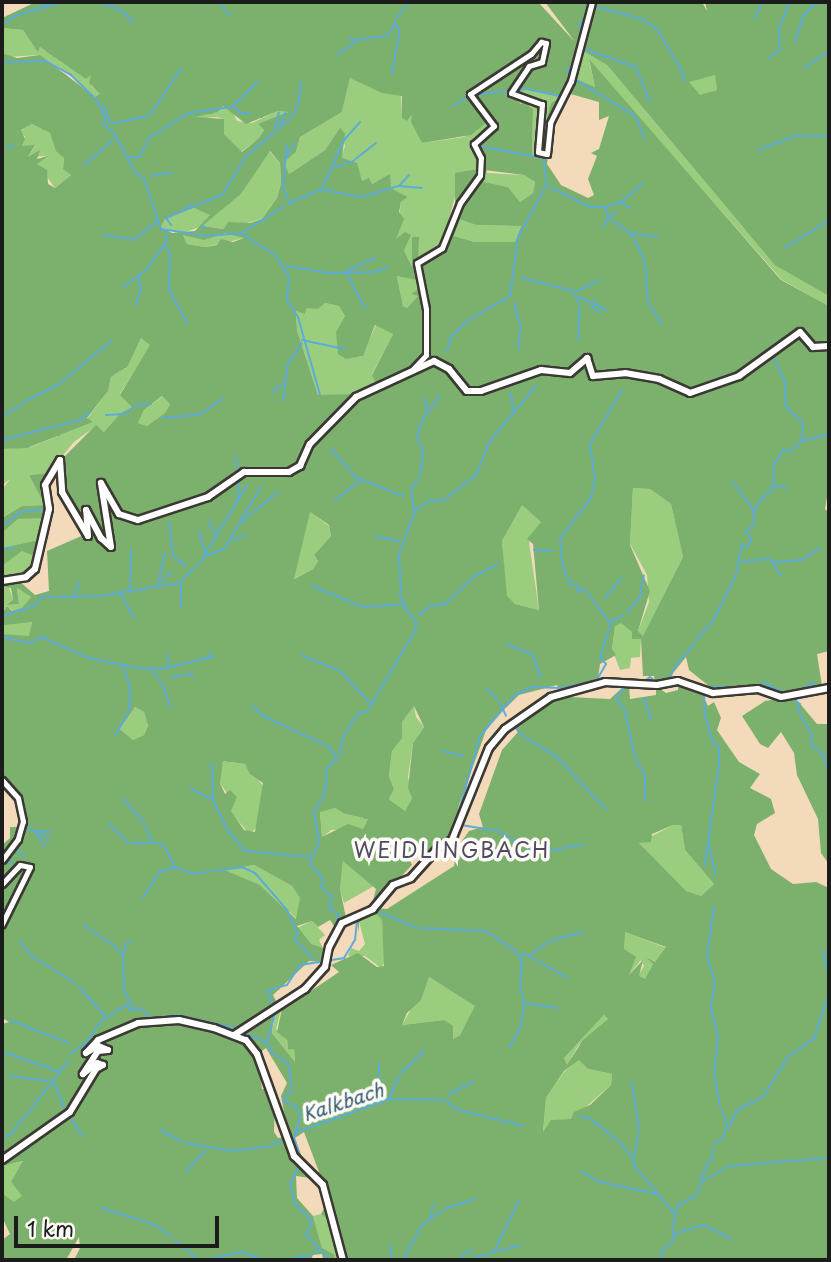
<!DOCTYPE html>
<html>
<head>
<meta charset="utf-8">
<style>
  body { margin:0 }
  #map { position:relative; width:831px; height:1262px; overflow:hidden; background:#f3dabb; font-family:"Playpen Sans",sans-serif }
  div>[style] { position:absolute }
  .green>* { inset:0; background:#9ace7e; transform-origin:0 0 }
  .forest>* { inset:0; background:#7bb16d }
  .stream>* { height:2px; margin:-1px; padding:0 1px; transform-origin:1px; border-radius:1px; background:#5dabd7 }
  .roads { filter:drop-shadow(2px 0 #3c3834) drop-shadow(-2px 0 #3c3834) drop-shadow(0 2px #3c3834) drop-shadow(0 -2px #3c3834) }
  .tertiary>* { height:5px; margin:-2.5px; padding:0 2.5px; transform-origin:2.5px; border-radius:2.5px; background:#fff }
  .secondary>* { height:6px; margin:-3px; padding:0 3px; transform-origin:3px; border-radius:3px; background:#fff }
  span { translate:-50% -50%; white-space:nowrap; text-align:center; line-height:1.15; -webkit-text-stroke:7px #fdfcf7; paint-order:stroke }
  .water-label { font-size:19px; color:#395c70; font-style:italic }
  .quarter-label { font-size:21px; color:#4f4a62; letter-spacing:2px }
  .frame { position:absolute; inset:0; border:4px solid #1c1c1c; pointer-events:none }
  .scale { position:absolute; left:14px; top:1216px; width:205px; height:32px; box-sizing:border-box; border:4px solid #1c1c1c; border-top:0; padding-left:9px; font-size:21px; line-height:24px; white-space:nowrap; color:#1c1c1c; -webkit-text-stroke:5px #fdfcf7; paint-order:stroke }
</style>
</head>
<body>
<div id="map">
  <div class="green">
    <div style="clip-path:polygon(2px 28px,23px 30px,38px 51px,40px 47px,86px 78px,91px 74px,91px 86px,101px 94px,96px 98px,70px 74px,38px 55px,7px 57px,2px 53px)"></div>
    <div style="clip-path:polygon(582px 48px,607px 65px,743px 227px,784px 269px,829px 296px,829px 306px,782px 280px,589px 61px,595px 87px,577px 79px)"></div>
    <div style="clip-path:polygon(716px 74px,717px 90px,700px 96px,688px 81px)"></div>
    <div style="clip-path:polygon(350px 78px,401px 95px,402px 114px,412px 114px,422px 143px,464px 137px,491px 118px,487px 173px,524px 175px,535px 182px,533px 193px,520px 202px,508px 187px,479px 181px,481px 176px,456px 193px,441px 248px,418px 259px,418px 237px,413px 237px,412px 267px,404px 250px,404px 241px,411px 237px,396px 240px,401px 202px,408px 197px,391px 188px,389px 176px,371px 184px,362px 181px,341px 158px,345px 146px,340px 129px,325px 150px,289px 174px,283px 162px,296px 152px,300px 137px,342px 112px)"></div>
    <div style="clip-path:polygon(525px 88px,562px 96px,555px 106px,557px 98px,551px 103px,546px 144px,536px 157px,532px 158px,533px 109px,527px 100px,521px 104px,508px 94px)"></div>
    <div style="clip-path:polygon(223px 106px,232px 110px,237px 121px,252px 123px,278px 111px,288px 112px,259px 125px,264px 130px,259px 138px,241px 152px,224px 134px,224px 119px,217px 117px,193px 119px,177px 135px,164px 135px,190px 116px,218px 112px)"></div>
    <div style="clip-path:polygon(32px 124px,50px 133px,64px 158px,63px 168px,71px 175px,55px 188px,37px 163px,47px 156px,28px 157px,35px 146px,22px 146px,25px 137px,20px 131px)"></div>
    <div style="clip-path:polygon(269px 151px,280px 163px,281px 183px,277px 198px,262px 219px,224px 229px,202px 226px,181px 234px,161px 227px,165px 219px,194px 208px,211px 215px,206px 219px,215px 214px,241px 194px)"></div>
    <div style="clip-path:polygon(460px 218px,476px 225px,521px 226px,515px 242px,475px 242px,454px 236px)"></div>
    <div style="clip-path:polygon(231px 233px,245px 238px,205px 247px,187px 244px,183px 235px)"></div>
    <div style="clip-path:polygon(397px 276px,417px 279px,417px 291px,411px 294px,418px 296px,407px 308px,403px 306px)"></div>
    <div style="clip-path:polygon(325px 303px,339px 306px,345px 316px,345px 356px,361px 357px,377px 323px,393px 334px,372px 374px,377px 386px,357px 394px,323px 398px,318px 395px,297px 330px,296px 310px,305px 314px,307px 308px)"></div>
    <div style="clip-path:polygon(141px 338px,151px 345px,120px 394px,133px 407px,104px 432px,96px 426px,74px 442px,48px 473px,29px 475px,46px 505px,22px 506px,2px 518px,2px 490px,10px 479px,2px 485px,2px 449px,31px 447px,92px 422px,87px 419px,108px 391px,111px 377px,128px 366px)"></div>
    <div style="clip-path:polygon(163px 396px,170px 404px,165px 413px,147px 426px,138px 423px,144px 410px)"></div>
    <div style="clip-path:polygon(633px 488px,650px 489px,671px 504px,683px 557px,643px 637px,638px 631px,649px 602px,647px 575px,630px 544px)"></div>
    <div style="clip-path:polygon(522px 504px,541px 522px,529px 542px,539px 610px,515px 604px,506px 596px,502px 541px)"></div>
    <div style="clip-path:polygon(309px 511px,329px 526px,331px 536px,314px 555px,318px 561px,313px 569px,293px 579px)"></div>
    <div style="clip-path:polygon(45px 517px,40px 547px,32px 543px,2px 548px,2px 533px,18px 519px)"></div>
    <div style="clip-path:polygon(22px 551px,38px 551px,31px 573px,2px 578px,2px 564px)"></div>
    <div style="clip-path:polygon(8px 584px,13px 600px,6px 605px,19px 604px,17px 588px,31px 597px,22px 609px,13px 611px,7px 606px,2px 612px,2px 586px)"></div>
    <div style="left:2px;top:619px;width:30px;height:15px;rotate:6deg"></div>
    <div style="clip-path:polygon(621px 622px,632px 632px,632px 639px,641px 638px,640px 657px,631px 658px,630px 668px,620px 670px,612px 649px,615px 626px)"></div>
    <div style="clip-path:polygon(414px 705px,416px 717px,424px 727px,413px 743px,408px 777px,412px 798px,405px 811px,389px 799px,394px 789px,389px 776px,392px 751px,401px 738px,402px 722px)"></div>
    <div style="clip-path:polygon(135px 707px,144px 712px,148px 724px,144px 735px,133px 740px,120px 729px)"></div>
    <div style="clip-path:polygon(222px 761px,245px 764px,265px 788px,259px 826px,249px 834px,230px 811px,233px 802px,220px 783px)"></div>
    <div style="clip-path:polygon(335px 808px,345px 814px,368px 819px,363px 829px,331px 830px,322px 838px,320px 811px)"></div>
    <div style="clip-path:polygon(673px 825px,681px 825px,685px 850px,714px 884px,701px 896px,685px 891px,639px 843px)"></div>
    <div style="clip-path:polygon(343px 860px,374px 886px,344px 903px,340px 889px)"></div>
    <div style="clip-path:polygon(254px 865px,292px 886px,301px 898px,297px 919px,260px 885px,223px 872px,222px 868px)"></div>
    <div style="clip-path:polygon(376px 912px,382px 920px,385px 962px,381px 968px,365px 956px,348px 956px,351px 948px,359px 951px,365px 944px,358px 918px)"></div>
    <div style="clip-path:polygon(312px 921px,325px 935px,319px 940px,324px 951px,310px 944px,297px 928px)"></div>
    <div style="clip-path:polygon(625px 932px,667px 948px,655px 962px,646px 956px,653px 964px,645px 980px,638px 976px,644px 966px,641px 960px,629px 975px,621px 935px)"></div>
    <div style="clip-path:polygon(429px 977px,476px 1006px,460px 1035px,453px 1039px,444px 1020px,402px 1025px)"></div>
    <div style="clip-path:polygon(283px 1003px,276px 1029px,286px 1037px,288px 1050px,294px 1049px,295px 1062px,272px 1033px,276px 1011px)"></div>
    <div style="clip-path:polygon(604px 1015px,608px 1019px,578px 1046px,567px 1066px,564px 1058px)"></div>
    <div style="clip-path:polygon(579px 1059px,588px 1069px,612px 1074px,611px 1085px,572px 1119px,543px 1133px,546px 1098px,564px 1072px)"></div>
    <div style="clip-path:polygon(24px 1161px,11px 1182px,23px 1196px,15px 1203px,2px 1193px,2px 1166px)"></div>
    <div style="clip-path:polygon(321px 1214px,332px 1222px,343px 1258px,334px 1260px,335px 1255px,322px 1249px,313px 1216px)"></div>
  </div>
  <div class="forest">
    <div style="clip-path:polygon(evenodd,36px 2px,538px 2px,575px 42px,545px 2px,702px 2px,707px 11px,705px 2px,829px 2px,829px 296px,775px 265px,607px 65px,577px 47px,577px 79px,595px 87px,589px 59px,781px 280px,829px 306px,829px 486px,825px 509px,829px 513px,829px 651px,817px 654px,822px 686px,829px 686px,829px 693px,822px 694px,814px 687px,791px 693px,817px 724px,829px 724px,829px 864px,821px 853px,818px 819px,797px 775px,794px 753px,781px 732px,768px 748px,760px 744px,742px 716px,765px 701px,785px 698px,745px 686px,709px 686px,689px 670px,686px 657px,670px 677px,655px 683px,654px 676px,643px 676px,641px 639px,632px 639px,632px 632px,621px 623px,615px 626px,612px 649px,616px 655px,600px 664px,598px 678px,560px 692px,557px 685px,519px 695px,488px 725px,459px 805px,453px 838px,425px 862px,417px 852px,409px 858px,412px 865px,371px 908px,376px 889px,343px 861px,340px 889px,346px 918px,336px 929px,330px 920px,318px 927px,312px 921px,297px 926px,311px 944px,326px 949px,326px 962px,309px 961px,273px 995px,278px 1005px,298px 993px,308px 993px,339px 972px,331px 965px,358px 953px,377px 967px,384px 966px,382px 920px,375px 912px,359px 918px,359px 932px,356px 916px,375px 908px,387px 909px,454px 866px,457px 848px,469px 831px,483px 827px,479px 814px,502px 750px,518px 732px,513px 725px,548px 696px,610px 699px,624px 686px,629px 686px,630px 699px,656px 695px,656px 686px,666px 693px,678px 690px,678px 682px,699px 687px,708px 706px,714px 702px,721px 718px,717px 730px,739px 762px,760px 774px,750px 788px,771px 799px,775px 813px,757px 824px,754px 835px,771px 869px,793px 884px,816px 882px,829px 888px,829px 1260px,342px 1260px,332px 1223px,321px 1214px,326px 1205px,317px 1179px,296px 1176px,297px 1198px,313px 1216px,322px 1248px,335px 1255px,334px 1260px,323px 1260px,322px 1254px,313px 1255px,311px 1260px,74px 1260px,80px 1248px,79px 1237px,66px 1260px,2px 1260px,2px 1240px,10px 1234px,2px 1217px,2px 1193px,14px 1202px,22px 1196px,11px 1182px,23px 1161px,2px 1166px,2px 1024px,9px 1022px,2px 1018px,2px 845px,10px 838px,10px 827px,21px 827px,22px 818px,18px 800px,2px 781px,2px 634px,29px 636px,32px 622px,4px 625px,2px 619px,2px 607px,3px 612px,7px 606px,12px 611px,22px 608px,31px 597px,17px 588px,19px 604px,6px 605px,13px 600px,11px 588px,2px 586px,2px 578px,29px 574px,39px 551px,32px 555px,22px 551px,3px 565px,2px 548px,35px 541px,40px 546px,44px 518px,18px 519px,2px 533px,2px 518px,22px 506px,45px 505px,29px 475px,48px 473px,96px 425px,104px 432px,121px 413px,132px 407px,120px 395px,150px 345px,141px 338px,128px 366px,111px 377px,108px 391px,87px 418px,93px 422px,27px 448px,2px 449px,2px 53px,17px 58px,40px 55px,95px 97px,100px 94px,89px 83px,91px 75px,86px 79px,40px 47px,38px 52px,23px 30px,2px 28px,2px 18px,36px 2px,715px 75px,717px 90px,700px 95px,689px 82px,715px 75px,36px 2px,350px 78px,382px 93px,402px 96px,402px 118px,407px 121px,412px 114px,411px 122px,422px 143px,471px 135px,491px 119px,493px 128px,480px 147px,484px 170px,524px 175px,535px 182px,533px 193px,520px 202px,508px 187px,480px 181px,482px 171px,478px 169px,455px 173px,455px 210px,442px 248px,418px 259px,419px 237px,412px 237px,412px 267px,404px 250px,411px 235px,405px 232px,396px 239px,404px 219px,399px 212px,401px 202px,408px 197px,391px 188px,390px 174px,372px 184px,369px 178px,362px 181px,357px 163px,342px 158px,345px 133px,340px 128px,325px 150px,289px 174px,284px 162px,296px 152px,300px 137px,342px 112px,350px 78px,36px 2px,525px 88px,562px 96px,556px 105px,558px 98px,551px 103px,545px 125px,549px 127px,548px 144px,538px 148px,535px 157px,532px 157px,533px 109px,526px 103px,540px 103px,527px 100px,521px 104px,508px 94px,525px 88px,36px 2px,567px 93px,599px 102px,599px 120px,609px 116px,599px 149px,591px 153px,597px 156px,588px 179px,594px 195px,588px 198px,561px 185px,547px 164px,553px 125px,567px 93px,36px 2px,223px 106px,246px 124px,278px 111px,288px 112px,258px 124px,264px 130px,259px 138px,242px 152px,224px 134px,224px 119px,195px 117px,218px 112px,223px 106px,36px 2px,32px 124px,50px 133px,56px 151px,64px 158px,63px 169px,71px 175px,55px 188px,48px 184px,47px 170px,37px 164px,48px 156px,37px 159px,40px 150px,28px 157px,35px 145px,22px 146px,25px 139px,21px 130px,32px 124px,36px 2px,270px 151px,280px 163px,281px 183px,277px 198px,262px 219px,250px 223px,228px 222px,224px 229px,202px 226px,241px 194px,270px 151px,36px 2px,194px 208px,210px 215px,195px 231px,172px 233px,161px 227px,165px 219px,194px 208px,36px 2px,460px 219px,476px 225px,521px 226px,515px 242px,475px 242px,454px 236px,460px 219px,36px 2px,225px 233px,244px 238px,233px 242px,221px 239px,217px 245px,205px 247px,187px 244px,183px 235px,204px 240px,225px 233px,36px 2px,397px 276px,417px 280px,417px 290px,411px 294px,418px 296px,407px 308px,403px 306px,397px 276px,36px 2px,325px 303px,339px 306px,345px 316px,336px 332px,338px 354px,346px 359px,363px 356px,375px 325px,393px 334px,372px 375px,377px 386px,357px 394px,318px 395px,297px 330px,296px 311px,305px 314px,307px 308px,318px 309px,325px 303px,36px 2px,162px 396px,170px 404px,165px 413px,147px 426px,138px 423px,144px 410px,162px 396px,36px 2px,61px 461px,61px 493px,86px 534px,47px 551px,49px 591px,35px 595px,18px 580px,29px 577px,37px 566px,50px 510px,46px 485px,61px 461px,36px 2px,633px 488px,650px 489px,671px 504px,683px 557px,643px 636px,638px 631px,650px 591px,630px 545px,633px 488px,36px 2px,522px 505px,541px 522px,527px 539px,533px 544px,539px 610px,515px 604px,507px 596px,502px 541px,522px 505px,36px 2px,310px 512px,329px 525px,331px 536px,314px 555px,318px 561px,313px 569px,294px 579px,310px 512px,36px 2px,414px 706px,424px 727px,413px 743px,408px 788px,412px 798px,405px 811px,389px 799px,394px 789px,389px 776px,392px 751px,402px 738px,402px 722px,414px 706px,36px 2px,135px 707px,144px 712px,148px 725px,144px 735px,133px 740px,120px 729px,135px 707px,36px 2px,223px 761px,245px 764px,250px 774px,263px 783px,255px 832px,244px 830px,231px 811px,237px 797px,230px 790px,225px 794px,220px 783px,223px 761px,36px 2px,335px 808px,345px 814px,368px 819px,363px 829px,348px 824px,322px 837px,320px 812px,335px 808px,36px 2px,673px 825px,681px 825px,685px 850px,714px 884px,701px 896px,686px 891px,639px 843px,651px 842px,652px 834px,673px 825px,36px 2px,254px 865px,292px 886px,300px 898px,296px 919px,260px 885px,222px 869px,254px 865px,36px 2px,625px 932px,666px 947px,655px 962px,645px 956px,653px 964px,645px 979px,639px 976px,643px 960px,629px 975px,636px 957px,624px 949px,625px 932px,36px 2px,429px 977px,475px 1006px,460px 1035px,453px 1039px,453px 1026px,444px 1020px,402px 1025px,407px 1013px,421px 1000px,429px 977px,36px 2px,283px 1004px,277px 1032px,287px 1040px,288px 1050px,294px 1049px,295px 1062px,272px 1033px,275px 1009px,283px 1004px,36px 2px,604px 1015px,608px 1019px,583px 1040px,567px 1065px,564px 1058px,604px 1015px,36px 2px,266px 1048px,287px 1083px,281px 1096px,289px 1137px,278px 1138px,274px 1132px,275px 1102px,270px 1089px,262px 1089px,261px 1080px,266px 1077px,258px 1054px,266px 1048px,36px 2px,579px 1060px,588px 1069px,612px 1074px,611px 1085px,590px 1105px,574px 1112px,571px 1119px,551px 1120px,543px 1132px,546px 1098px,564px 1071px,579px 1060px,36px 2px,304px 1132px,319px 1172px,316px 1174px,305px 1166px,295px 1138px,304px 1132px)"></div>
  </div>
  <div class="stream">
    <div style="left:76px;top:2px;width:5px"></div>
    <div style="left:100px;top:2px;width:24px;rotate:22deg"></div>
    <div style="left:122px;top:11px;width:16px;rotate:45deg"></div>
    <div style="left:207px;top:2px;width:2px;rotate:90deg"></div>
    <div style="left:219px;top:2px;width:18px;rotate:52deg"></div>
    <div style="left:588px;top:2px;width:8px;rotate:90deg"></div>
    <div style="left:819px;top:2px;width:1px"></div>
    <div style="left:594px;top:6px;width:53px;rotate:15.4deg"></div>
    <div style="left:645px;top:20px;width:16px;rotate:40deg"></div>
    <div style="left:657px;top:30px;width:46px;rotate:58.4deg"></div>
    <div style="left:41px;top:8px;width:8px;rotate:-45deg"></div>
    <div style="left:396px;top:19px;width:21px;rotate:-53deg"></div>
    <div style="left:755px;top:19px;width:18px;rotate:-68deg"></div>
    <div style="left:2px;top:25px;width:18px;rotate:-34deg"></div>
    <div style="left:17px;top:15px;width:48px;rotate:-15.8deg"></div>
    <div style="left:581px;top:37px;width:13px;rotate:-94deg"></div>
    <div style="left:580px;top:24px;width:9px;rotate:-49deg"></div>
    <div style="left:349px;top:38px;width:9px;rotate:21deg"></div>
    <div style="left:795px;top:42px;width:28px;rotate:-72deg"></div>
    <div style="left:804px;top:15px;width:18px;rotate:-45deg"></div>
    <div style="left:581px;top:48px;width:58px;rotate:19.1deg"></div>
    <div style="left:636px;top:67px;width:37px;rotate:68deg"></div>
    <div style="left:336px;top:55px;width:29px;rotate:-34deg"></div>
    <div style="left:360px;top:39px;width:27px;rotate:-6deg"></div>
    <div style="left:387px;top:36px;width:14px;rotate:-54deg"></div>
    <div style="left:768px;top:58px;width:14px;rotate:-34deg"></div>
    <div style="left:780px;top:50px;width:22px;rotate:-93deg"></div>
    <div style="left:779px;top:28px;width:28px;rotate:-67deg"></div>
    <div style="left:2px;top:62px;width:44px;rotate:-1.3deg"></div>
    <div style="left:46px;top:61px;width:29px;rotate:29deg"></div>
    <div style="left:71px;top:75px;width:36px;rotate:44deg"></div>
    <div style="left:97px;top:100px;width:20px;rotate:66deg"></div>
    <div style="left:105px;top:118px;width:6px;rotate:108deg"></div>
    <div style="left:103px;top:124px;width:14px;rotate:39deg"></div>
    <div style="left:114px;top:133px;width:44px;rotate:61.7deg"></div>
    <div style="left:135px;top:172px;width:11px;rotate:34deg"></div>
    <div style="left:144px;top:178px;width:54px;rotate:71.6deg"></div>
    <div style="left:161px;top:229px;width:47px;rotate:8.7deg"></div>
    <div style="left:207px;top:236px;width:34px;rotate:-5deg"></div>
    <div style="left:241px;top:233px;width:42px;rotate:33.3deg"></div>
    <div style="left:276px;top:256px;width:25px;rotate:58deg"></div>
    <div style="left:289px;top:277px;width:23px;rotate:95deg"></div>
    <div style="left:287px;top:300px;width:20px;rotate:57deg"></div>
    <div style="left:298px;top:317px;width:81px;rotate:74.2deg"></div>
    <div style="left:804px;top:68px;width:30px;rotate:-34deg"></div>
    <div style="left:682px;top:70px;width:11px;rotate:80deg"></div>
    <div style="left:392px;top:74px;width:43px;rotate:-80.5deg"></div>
    <div style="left:399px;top:32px;width:11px;rotate:-112deg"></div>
    <div style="left:571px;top:75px;width:6px;rotate:-135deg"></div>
    <div style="left:567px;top:71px;width:9px;rotate:-49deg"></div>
    <div style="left:576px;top:80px;width:69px;rotate:31.4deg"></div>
    <div style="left:635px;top:116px;width:24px;rotate:66deg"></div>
    <div style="left:513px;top:91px;width:13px;rotate:-9deg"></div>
    <div style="left:526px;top:89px;width:34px;rotate:12deg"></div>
    <div style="left:474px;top:95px;width:35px;rotate:-7deg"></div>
    <div style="left:104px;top:105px;width:19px;rotate:72deg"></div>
    <div style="left:110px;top:123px;width:4px"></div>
    <div style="left:454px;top:106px;width:17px;rotate:-36deg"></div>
    <div style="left:298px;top:107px;width:25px;rotate:-83deg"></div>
    <div style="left:554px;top:109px;width:17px;rotate:-62deg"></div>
    <div style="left:250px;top:113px;width:10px;rotate:180deg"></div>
    <div style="left:240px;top:113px;width:10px;rotate:-135deg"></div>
    <div style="left:233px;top:106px;width:35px;rotate:-45deg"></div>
    <div style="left:290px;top:119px;width:13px;rotate:-58deg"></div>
    <div style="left:115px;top:123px;width:35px;rotate:-12deg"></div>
    <div style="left:149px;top:116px;width:57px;rotate:-55.8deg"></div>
    <div style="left:280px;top:125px;width:13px;rotate:-67deg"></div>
    <div style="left:275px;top:128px;width:16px;rotate:-76deg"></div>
    <div style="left:287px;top:145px;width:41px;rotate:95.6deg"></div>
    <div style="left:283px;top:186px;width:17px;rotate:69deg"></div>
    <div style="left:478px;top:146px;width:61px;rotate:10.4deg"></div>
    <div style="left:105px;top:147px;width:11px;rotate:-45deg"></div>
    <div style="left:7px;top:148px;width:7px;rotate:-27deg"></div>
    <div style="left:758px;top:150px;width:39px;rotate:-21deg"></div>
    <div style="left:794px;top:136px;width:35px"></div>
    <div style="left:129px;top:157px;width:10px"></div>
    <div style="left:139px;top:157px;width:23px;rotate:-61deg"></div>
    <div style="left:150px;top:137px;width:46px;rotate:-31.6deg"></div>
    <div style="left:189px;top:113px;width:42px;rotate:-8.1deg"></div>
    <div style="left:285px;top:159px;width:19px;rotate:-58deg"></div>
    <div style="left:84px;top:165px;width:26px;rotate:-40deg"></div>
    <div style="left:335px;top:167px;width:19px;rotate:-18deg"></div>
    <div style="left:353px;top:161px;width:29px;rotate:-38deg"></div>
    <div style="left:151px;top:176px;width:22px;rotate:-10deg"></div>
    <div style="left:399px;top:186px;width:15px;rotate:-48deg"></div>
    <div style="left:550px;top:187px;width:45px;rotate:26.6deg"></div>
    <div style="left:590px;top:207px;width:14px"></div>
    <div style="left:604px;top:207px;width:11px;rotate:68deg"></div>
    <div style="left:608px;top:217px;width:30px;rotate:37deg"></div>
    <div style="left:632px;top:235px;width:30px;rotate:64deg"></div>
    <div style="left:645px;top:262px;width:40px;rotate:85.7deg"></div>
    <div style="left:648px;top:302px;width:26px;rotate:58deg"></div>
    <div style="left:322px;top:190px;width:41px;rotate:9.9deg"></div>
    <div style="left:362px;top:197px;width:39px;rotate:-17deg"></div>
    <div style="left:399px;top:186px;width:23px;rotate:5deg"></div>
    <div style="left:621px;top:202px;width:11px;rotate:34deg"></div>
    <div style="left:288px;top:204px;width:37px;rotate:-24deg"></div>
    <div style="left:322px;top:189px;width:54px;rotate:-65.8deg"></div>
    <div style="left:344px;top:140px;width:24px;rotate:-48deg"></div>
    <div style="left:605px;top:207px;width:17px;rotate:-17deg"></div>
    <div style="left:621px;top:202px;width:29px;rotate:-41deg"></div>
    <div style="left:186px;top:209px;width:6px;rotate:-51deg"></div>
    <div style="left:608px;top:215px;width:9px;rotate:-18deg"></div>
    <div style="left:166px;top:218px;width:62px;rotate:-22.8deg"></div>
    <div style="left:223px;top:194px;width:46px;rotate:-58.4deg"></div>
    <div style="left:247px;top:155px;width:55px;rotate:-39.8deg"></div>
    <div style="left:166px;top:218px;width:9px;rotate:54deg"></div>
    <div style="left:202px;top:226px;width:3px;rotate:18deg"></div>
    <div style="left:603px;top:227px;width:9px;rotate:-58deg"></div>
    <div style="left:242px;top:233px;width:49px;rotate:-32.4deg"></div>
    <div style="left:629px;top:233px;width:29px;rotate:8deg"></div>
    <div style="left:103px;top:235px;width:31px;rotate:9deg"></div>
    <div style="left:134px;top:240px;width:32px;rotate:-39deg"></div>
    <div style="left:166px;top:241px;width:10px;rotate:-84deg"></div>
    <div style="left:165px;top:245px;width:10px;rotate:61deg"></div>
    <div style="left:170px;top:254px;width:36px;rotate:92deg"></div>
    <div style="left:169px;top:290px;width:38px;rotate:61deg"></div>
    <div style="left:784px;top:248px;width:52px;rotate:-31deg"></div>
    <div style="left:286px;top:266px;width:43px;rotate:9.5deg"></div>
    <div style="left:328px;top:273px;width:48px;rotate:-1.2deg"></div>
    <div style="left:376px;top:272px;width:13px;rotate:-23deg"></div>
    <div style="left:346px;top:271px;width:32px;rotate:-24deg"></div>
    <div style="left:346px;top:272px;width:41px;rotate:62.2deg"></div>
    <div style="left:522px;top:278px;width:53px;rotate:14.3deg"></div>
    <div style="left:573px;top:291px;width:13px;rotate:63deg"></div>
    <div style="left:122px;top:288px;width:30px;rotate:-37deg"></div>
    <div style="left:146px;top:270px;width:34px;rotate:-54deg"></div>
    <div style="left:577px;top:291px;width:25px;rotate:-26deg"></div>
    <div style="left:579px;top:297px;width:13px;rotate:27deg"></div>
    <div style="left:594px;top:300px;width:2px"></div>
    <div style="left:514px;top:303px;width:26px;rotate:74deg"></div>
    <div style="left:521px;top:328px;width:21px;rotate:98deg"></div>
    <div style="left:593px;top:303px;width:15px;rotate:28deg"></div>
    <div style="left:135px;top:305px;width:17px;rotate:-69deg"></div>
    <div style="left:141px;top:289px;width:11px;rotate:-105deg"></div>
    <div style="left:591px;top:305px;width:12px;rotate:42deg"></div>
    <div style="left:302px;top:340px;width:43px;rotate:12.1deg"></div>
    <div style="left:578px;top:340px;width:34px;rotate:-87deg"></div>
    <div style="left:447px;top:352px;width:16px;rotate:-75deg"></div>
    <div style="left:451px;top:337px;width:23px;rotate:-45deg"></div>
    <div style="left:467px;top:321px;width:50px;rotate:-30.2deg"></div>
    <div style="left:510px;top:296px;width:60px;rotate:-82.3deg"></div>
    <div style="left:518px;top:237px;width:60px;rotate:-61.3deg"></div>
    <div style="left:547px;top:184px;width:29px;rotate:-98deg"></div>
    <div style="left:773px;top:356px;width:29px;rotate:65deg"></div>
    <div style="left:785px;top:382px;width:25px;rotate:88deg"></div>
    <div style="left:786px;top:407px;width:23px;rotate:43deg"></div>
    <div style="left:803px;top:423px;width:17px;rotate:93deg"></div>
    <div style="left:272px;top:392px;width:13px;rotate:-39deg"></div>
    <div style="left:511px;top:392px;width:20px;rotate:84deg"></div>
    <div style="left:426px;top:398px;width:13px;rotate:90deg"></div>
    <div style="left:283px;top:401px;width:35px;rotate:-83deg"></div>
    <div style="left:287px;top:366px;width:27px;rotate:-57deg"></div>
    <div style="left:24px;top:402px;width:38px;rotate:-27deg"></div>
    <div style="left:58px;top:385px;width:70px;rotate:-39.8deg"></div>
    <div style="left:106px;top:415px;width:18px;rotate:-3deg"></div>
    <div style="left:124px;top:414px;width:17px;rotate:-33deg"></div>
    <div style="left:138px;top:405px;width:13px;rotate:-4deg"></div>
    <div style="left:2px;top:416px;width:23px;rotate:-29deg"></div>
    <div style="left:162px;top:418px;width:37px;rotate:-5deg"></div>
    <div style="left:199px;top:415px;width:30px;rotate:-34deg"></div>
    <div style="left:2px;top:440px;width:81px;rotate:-14.4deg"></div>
    <div style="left:80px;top:420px;width:13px;rotate:-39deg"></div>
    <div style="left:331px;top:449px;width:37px;rotate:49deg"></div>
    <div style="left:355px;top:477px;width:52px;rotate:21.6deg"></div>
    <div style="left:236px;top:457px;width:16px;rotate:86deg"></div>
    <div style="left:420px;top:476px;width:26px;rotate:-83deg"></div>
    <div style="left:423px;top:450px;width:13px;rotate:-119deg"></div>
    <div style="left:417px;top:439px;width:17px;rotate:-77deg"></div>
    <div style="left:421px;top:422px;width:32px;rotate:-54deg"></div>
    <div style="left:733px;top:482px;width:37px;rotate:54deg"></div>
    <div style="left:774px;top:486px;width:13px;rotate:4deg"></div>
    <div style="left:237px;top:500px;width:20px;rotate:-84deg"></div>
    <div style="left:335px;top:500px;width:34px;rotate:-38deg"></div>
    <div style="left:414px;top:510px;width:21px;rotate:-98deg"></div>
    <div style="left:411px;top:489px;width:12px;rotate:-55deg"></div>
    <div style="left:241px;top:520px;width:39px;rotate:-59deg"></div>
    <div style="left:209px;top:521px;width:17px;rotate:65deg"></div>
    <div style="left:169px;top:522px;width:34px;rotate:83deg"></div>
    <div style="left:173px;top:556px;width:16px;rotate:38deg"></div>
    <div style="left:2px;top:526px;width:23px;rotate:-38deg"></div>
    <div style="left:20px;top:512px;width:25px;rotate:-5deg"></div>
    <div style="left:199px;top:531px;width:24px;rotate:75deg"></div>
    <div style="left:375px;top:536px;width:25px;rotate:12deg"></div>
    <div style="left:234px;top:540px;width:13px;rotate:-23deg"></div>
    <div style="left:2px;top:550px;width:12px;rotate:-14deg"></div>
    <div style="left:534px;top:550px;width:19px;rotate:3deg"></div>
    <div style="left:204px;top:557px;width:22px;rotate:-22deg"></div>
    <div style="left:224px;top:549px;width:29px;rotate:-59deg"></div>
    <div style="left:239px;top:524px;width:50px;rotate:-39.4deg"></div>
    <div style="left:742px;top:561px;width:28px;rotate:-4deg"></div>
    <div style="left:770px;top:559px;width:20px;rotate:57deg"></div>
    <div style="left:773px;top:562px;width:29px;rotate:-4deg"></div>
    <div style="left:802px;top:560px;width:22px;rotate:-34deg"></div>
    <div style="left:198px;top:566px;width:95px;rotate:-58.8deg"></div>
    <div style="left:159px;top:579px;width:27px;rotate:-77deg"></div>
    <div style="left:158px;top:584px;width:18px;rotate:-43deg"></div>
    <div style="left:181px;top:584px;width:23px;rotate:90deg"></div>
    <div style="left:312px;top:586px;width:55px;rotate:22.4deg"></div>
    <div style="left:363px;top:607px;width:43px;rotate:-4deg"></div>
    <div style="left:119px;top:591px;width:31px;rotate:61deg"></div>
    <div style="left:130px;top:592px;width:42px;rotate:-88.6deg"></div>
    <div style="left:401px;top:592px;width:38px;rotate:-93deg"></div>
    <div style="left:399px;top:554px;width:46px;rotate:-69.6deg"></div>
    <div style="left:415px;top:511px;width:17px;rotate:-36deg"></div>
    <div style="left:429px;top:501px;width:15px;rotate:-4deg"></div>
    <div style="left:444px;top:500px;width:41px;rotate:-38deg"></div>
    <div style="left:476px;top:475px;width:37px;rotate:-68deg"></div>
    <div style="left:490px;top:441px;width:72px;rotate:-50.1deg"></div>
    <div style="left:399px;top:593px;width:17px;rotate:65deg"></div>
    <div style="left:588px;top:593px;width:6px;rotate:-141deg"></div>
    <div style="left:583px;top:589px;width:6px;rotate:149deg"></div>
    <div style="left:578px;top:592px;width:7px;rotate:-98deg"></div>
    <div style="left:577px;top:585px;width:6px;rotate:180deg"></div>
    <div style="left:571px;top:585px;width:19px;rotate:-115deg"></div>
    <div style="left:563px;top:568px;width:29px;rotate:-96deg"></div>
    <div style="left:560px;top:539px;width:51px;rotate:-52.9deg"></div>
    <div style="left:591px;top:498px;width:21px;rotate:-79deg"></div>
    <div style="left:595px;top:477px;width:33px;rotate:-99deg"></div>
    <div style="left:590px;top:444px;width:63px;rotate:-59.3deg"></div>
    <div style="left:589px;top:595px;width:36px;rotate:53deg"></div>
    <div style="left:611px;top:624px;width:35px;rotate:108deg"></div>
    <div style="left:600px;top:657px;width:9px;rotate:49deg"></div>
    <div style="left:606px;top:664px;width:16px;rotate:120deg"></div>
    <div style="left:100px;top:596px;width:80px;rotate:-9.3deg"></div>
    <div style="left:179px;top:583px;width:23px;rotate:-45deg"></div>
    <div style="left:58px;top:597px;width:40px;rotate:-1.4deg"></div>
    <div style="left:74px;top:598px;width:17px;rotate:-73deg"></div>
    <div style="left:605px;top:598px;width:26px;rotate:-50deg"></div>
    <div style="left:627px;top:612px;width:20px;rotate:-49deg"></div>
    <div style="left:640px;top:597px;width:22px;rotate:-80deg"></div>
    <div style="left:419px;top:615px;width:14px;rotate:-39deg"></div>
    <div style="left:430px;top:606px;width:15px;rotate:-8deg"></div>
    <div style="left:445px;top:604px;width:41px;rotate:-43deg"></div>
    <div style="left:475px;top:576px;width:26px;rotate:-28deg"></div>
    <div style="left:2px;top:616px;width:34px;rotate:-17deg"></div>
    <div style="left:35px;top:606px;width:12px;rotate:-55deg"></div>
    <div style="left:42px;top:596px;width:13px;rotate:4deg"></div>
    <div style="left:611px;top:621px;width:13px;rotate:-23deg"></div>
    <div style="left:2px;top:637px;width:28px;rotate:13deg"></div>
    <div style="left:29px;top:643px;width:14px;rotate:-25deg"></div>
    <div style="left:42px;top:637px;width:51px;rotate:24.5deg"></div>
    <div style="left:88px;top:658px;width:51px;rotate:11.3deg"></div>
    <div style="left:138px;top:668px;width:23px;rotate:2deg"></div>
    <div style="left:161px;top:669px;width:53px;rotate:-13deg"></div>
    <div style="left:697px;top:639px;width:24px;rotate:-48deg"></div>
    <div style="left:713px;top:621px;width:51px;rotate:-63.4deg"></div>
    <div style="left:736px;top:575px;width:32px;rotate:-79deg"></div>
    <div style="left:742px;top:544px;width:5px;rotate:37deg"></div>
    <div style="left:746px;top:547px;width:9px;rotate:-49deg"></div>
    <div style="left:752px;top:540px;width:10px;rotate:-127deg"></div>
    <div style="left:746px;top:532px;width:13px;rotate:-45deg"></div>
    <div style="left:755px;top:523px;width:9px;rotate:-103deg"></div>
    <div style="left:753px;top:514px;width:15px;rotate:-62deg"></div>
    <div style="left:760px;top:501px;width:18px;rotate:-43deg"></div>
    <div style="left:773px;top:489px;width:24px;rotate:-88deg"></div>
    <div style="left:774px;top:465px;width:17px;rotate:-59deg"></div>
    <div style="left:783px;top:450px;width:6px;rotate:18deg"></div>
    <div style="left:789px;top:452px;width:17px;rotate:-40deg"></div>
    <div style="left:802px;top:441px;width:28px;rotate:-15deg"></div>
    <div style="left:507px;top:644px;width:28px;rotate:23deg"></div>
    <div style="left:533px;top:655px;width:24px;rotate:71deg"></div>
    <div style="left:301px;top:655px;width:42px;rotate:22.3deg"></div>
    <div style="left:340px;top:671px;width:44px;rotate:46.8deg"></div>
    <div style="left:207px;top:657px;width:6px;rotate:-45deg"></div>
    <div style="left:123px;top:666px;width:22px;rotate:72deg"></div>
    <div style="left:130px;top:687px;width:23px;rotate:92deg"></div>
    <div style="left:168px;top:666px;width:11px;rotate:-90deg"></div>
    <div style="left:151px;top:669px;width:21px;rotate:53deg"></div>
    <div style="left:164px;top:686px;width:22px;rotate:74deg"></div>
    <div style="left:188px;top:672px;width:8px;rotate:50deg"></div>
    <div style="left:170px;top:677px;width:15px;rotate:-8deg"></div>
    <div style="left:670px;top:680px;width:11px;rotate:-75deg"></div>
    <div style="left:673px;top:669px;width:35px;rotate:-50deg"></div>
    <div style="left:643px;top:683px;width:9px;rotate:-41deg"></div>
    <div style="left:650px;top:677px;width:9px;rotate:41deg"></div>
    <div style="left:678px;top:683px;width:11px;rotate:27deg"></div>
    <div style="left:759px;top:686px;width:7px;rotate:-27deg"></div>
    <div style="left:765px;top:683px;width:22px;rotate:27deg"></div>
    <div style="left:785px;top:693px;width:23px;rotate:-15deg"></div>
    <div style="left:807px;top:687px;width:6px;rotate:-51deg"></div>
    <div style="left:811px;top:682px;width:6px;rotate:39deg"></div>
    <div style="left:703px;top:687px;width:51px"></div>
    <div style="left:624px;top:688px;width:13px;rotate:129deg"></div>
    <div style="left:616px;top:698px;width:13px;rotate:51deg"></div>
    <div style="left:624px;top:708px;width:53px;rotate:77deg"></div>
    <div style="left:636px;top:760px;width:17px;rotate:59deg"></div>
    <div style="left:645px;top:775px;width:26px;rotate:90deg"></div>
    <div style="left:487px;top:689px;width:16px;rotate:45deg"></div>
    <div style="left:704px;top:691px;width:23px;rotate:88deg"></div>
    <div style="left:705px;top:714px;width:30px;rotate:75deg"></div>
    <div style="left:713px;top:743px;width:7px;rotate:34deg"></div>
    <div style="left:719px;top:747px;width:18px;rotate:90deg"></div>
    <div style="left:719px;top:765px;width:101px;rotate:98deg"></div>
    <div style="left:644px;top:698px;width:22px;rotate:72deg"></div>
    <div style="left:792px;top:699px;width:9px;rotate:32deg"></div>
    <div style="left:800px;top:704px;width:5px;rotate:127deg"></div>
    <div style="left:797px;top:708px;width:31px;rotate:61deg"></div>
    <div style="left:812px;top:735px;width:9px;rotate:96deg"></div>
    <div style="left:811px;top:744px;width:18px;rotate:43deg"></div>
    <div style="left:824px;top:756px;width:20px;rotate:75deg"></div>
    <div style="left:500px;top:703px;width:14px;rotate:65deg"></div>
    <div style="left:253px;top:706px;width:14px;rotate:45deg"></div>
    <div style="left:263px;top:716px;width:72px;rotate:24.8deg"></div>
    <div style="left:328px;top:746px;width:16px;rotate:55deg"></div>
    <div style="left:515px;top:727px;width:6px;rotate:51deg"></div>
    <div style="left:520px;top:734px;width:42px;rotate:31.4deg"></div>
    <div style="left:556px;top:756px;width:73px;rotate:46.7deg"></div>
    <div style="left:115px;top:736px;width:29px;rotate:-61deg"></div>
    <div style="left:443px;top:751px;width:21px;rotate:14deg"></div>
    <div style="left:340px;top:756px;width:14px;rotate:-86deg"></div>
    <div style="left:341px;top:742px;width:21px;rotate:-61deg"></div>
    <div style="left:351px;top:724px;width:14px;rotate:-54deg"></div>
    <div style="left:359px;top:713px;width:8px;rotate:-7deg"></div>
    <div style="left:367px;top:712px;width:96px;rotate:-59.4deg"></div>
    <div style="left:416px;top:629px;width:8px;rotate:-90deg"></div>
    <div style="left:416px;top:621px;width:16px;rotate:-133deg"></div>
    <div style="left:212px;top:763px;width:37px;rotate:88deg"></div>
    <div style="left:190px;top:788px;width:26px;rotate:28deg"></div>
    <div style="left:213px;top:800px;width:32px;rotate:64deg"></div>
    <div style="left:227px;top:829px;width:28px;rotate:51deg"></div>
    <div style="left:245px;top:851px;width:53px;rotate:5.4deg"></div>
    <div style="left:124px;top:799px;width:33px;rotate:50deg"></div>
    <div style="left:457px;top:818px;width:85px;rotate:-74.3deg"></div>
    <div style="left:480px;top:736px;width:54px;rotate:-49.5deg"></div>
    <div style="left:515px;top:695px;width:19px;rotate:-25deg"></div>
    <div style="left:532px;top:687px;width:29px;rotate:2deg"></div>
    <div style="left:561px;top:688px;width:44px;rotate:-11.8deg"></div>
    <div style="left:109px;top:824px;width:27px;rotate:45deg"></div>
    <div style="left:461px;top:825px;width:33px;rotate:9deg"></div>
    <div style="left:24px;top:826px;width:28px;rotate:27deg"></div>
    <div style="left:146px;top:827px;width:16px;rotate:68deg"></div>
    <div style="left:152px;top:842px;width:11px;rotate:10deg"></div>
    <div style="left:163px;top:844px;width:26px;rotate:62deg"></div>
    <div style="left:175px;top:867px;width:20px;rotate:20deg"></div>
    <div style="left:194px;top:874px;width:17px;rotate:-10deg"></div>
    <div style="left:496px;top:830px;width:48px;rotate:28.7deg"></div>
    <div style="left:538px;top:853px;width:47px;rotate:-11.1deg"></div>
    <div style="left:36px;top:831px;width:15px;rotate:4deg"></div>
    <div style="left:36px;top:833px;width:16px;rotate:55deg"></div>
    <div style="left:132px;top:843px;width:18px"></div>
    <div style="left:709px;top:845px;width:30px;rotate:78deg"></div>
    <div style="left:13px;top:847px;width:15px;rotate:42deg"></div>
    <div style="left:300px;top:856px;width:12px;rotate:5deg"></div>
    <div style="left:312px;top:857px;width:16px;rotate:-63deg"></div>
    <div style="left:319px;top:843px;width:31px;rotate:-99deg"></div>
    <div style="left:314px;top:812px;width:22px;rotate:-60deg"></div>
    <div style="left:325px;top:793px;width:25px;rotate:-85deg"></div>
    <div style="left:327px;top:768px;width:15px;rotate:-42deg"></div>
    <div style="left:6px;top:858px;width:9px;rotate:41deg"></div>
    <div style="left:311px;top:859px;width:7px;rotate:90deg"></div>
    <div style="left:311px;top:866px;width:16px;rotate:45deg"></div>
    <div style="left:322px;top:877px;width:11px;rotate:90deg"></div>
    <div style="left:322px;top:888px;width:13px;rotate:39deg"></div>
    <div style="left:332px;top:896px;width:12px;rotate:104deg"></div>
    <div style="left:329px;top:908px;width:11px;rotate:34deg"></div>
    <div style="left:338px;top:914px;width:13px;rotate:94deg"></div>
    <div style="left:215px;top:871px;width:27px;rotate:-8deg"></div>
    <div style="left:242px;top:867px;width:14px;rotate:25deg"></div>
    <div style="left:255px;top:873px;width:49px;rotate:49.1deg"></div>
    <div style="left:287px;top:910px;width:24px;rotate:66deg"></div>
    <div style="left:297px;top:932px;width:7px;rotate:106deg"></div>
    <div style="left:295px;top:939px;width:26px;rotate:47deg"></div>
    <div style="left:143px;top:898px;width:31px;rotate:-58deg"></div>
    <div style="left:159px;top:872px;width:17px;rotate:-17deg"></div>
    <div style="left:375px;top:902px;width:18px;rotate:-49deg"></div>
    <div style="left:714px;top:907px;width:49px;rotate:98.1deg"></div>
    <div style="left:707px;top:956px;width:28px;rotate:73deg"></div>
    <div style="left:715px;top:983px;width:25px;rotate:99deg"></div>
    <div style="left:711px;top:1008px;width:29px;rotate:76deg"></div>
    <div style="left:718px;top:1036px;width:36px;rotate:96deg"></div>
    <div style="left:714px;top:1072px;width:34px;rotate:80deg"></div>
    <div style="left:376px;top:910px;width:44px;rotate:24.2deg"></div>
    <div style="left:84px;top:925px;width:37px;rotate:35deg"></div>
    <div style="left:420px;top:928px;width:66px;rotate:2.6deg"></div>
    <div style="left:486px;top:931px;width:36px;rotate:34deg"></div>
    <div style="left:516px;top:951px;width:12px;rotate:59deg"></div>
    <div style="left:522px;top:961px;width:23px;rotate:95deg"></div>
    <div style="left:520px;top:984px;width:19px;rotate:78deg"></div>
    <div style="left:524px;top:1003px;width:23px;rotate:97deg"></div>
    <div style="left:521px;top:1026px;width:24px;rotate:118deg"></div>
    <div style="left:20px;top:941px;width:17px;rotate:54deg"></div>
    <div style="left:30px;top:955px;width:53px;rotate:31.9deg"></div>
    <div style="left:127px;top:943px;width:4px;rotate:-14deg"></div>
    <div style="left:115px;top:947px;width:11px;rotate:41deg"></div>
    <div style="left:123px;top:954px;width:37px;rotate:88deg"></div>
    <div style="left:124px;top:991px;width:21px;rotate:61deg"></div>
    <div style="left:823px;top:951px;width:25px;rotate:78deg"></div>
    <div style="left:124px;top:953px;width:9px;rotate:-77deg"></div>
    <div style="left:520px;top:956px;width:5px;rotate:-22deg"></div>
    <div style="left:525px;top:954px;width:49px;rotate:29.2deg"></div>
    <div style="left:529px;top:956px;width:26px;rotate:-36deg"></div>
    <div style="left:550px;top:941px;width:35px;rotate:-15deg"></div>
    <div style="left:79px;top:987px;width:39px;rotate:48deg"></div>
    <div style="left:525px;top:1003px;width:33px;rotate:9deg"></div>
    <div style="left:274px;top:1008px;width:18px;rotate:-112deg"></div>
    <div style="left:267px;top:991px;width:21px;rotate:-17deg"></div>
    <div style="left:287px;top:985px;width:24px;rotate:-57deg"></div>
    <div style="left:300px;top:965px;width:45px;rotate:-9deg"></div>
    <div style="left:344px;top:958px;width:21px;rotate:-59deg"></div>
    <div style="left:355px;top:940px;width:20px;rotate:-84deg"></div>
    <div style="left:275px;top:1013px;width:30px;rotate:105deg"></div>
    <div style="left:267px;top:1042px;width:11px;rotate:68deg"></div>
    <div style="left:271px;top:1052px;width:20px;rotate:33deg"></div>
    <div style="left:288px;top:1063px;width:26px;rotate:81deg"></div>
    <div style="left:292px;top:1089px;width:15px;rotate:127deg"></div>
    <div style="left:283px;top:1101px;width:13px;rotate:23deg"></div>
    <div style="left:295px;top:1106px;width:10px;rotate:53deg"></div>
    <div style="left:301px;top:1114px;width:25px;rotate:106deg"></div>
    <div style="left:294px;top:1138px;width:21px;rotate:71deg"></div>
    <div style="left:10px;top:1020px;width:63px;rotate:21.3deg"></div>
    <div style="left:242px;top:1032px;width:26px;rotate:23deg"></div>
    <div style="left:4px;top:1052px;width:57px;rotate:19.4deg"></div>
    <div style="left:70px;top:1054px;width:18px;rotate:-34deg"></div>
    <div style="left:85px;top:1044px;width:28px;rotate:-55deg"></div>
    <div style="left:101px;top:1021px;width:31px;rotate:-32deg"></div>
    <div style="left:127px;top:1005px;width:6px;rotate:59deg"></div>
    <div style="left:130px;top:1010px;width:10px;rotate:-11deg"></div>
    <div style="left:140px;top:1008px;width:16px;rotate:40deg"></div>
    <div style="left:152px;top:1018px;width:26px;rotate:-7deg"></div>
    <div style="left:178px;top:1015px;width:62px;rotate:13.1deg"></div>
    <div style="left:379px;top:1072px;width:9px;rotate:-90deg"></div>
    <div style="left:401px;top:1073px;width:33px;rotate:-44deg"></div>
    <div style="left:9px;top:1076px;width:40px;rotate:7.1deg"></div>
    <div style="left:53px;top:1081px;width:34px;rotate:67deg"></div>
    <div style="left:632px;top:1082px;width:49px;rotate:81.7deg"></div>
    <div style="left:449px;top:1094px;width:27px;rotate:-27deg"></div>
    <div style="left:390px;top:1097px;width:23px;rotate:-67deg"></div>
    <div style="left:447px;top:1101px;width:11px;rotate:45deg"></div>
    <div style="left:455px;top:1109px;width:71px;rotate:13.8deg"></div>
    <div style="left:378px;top:1105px;width:30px;rotate:-88deg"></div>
    <div style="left:69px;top:1116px;width:24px;rotate:57deg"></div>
    <div style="left:580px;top:1116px;width:10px;rotate:11deg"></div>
    <div style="left:590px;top:1118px;width:33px;rotate:40deg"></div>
    <div style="left:730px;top:1126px;width:17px;rotate:-66deg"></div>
    <div style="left:737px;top:1110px;width:29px;rotate:-27deg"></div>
    <div style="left:763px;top:1097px;width:47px;rotate:-58deg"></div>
    <div style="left:788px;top:1057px;width:32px;rotate:-35deg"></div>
    <div style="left:814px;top:1039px;width:48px;rotate:-71.9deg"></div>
    <div style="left:160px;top:1130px;width:26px;rotate:28deg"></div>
    <div style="left:295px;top:1133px;width:100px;rotate:-19.9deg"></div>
    <div style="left:389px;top:1099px;width:55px;rotate:1deg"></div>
    <div style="left:638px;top:1134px;width:30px;rotate:99deg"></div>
    <div style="left:633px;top:1164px;width:64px;rotate:50.1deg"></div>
    <div style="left:2px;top:1138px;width:10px;rotate:-24deg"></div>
    <div style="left:11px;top:1134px;width:94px;rotate:-51.9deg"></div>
    <div style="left:618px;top:1140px;width:22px;rotate:51deg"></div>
    <div style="left:186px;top:1143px;width:47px;rotate:9.9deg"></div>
    <div style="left:232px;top:1151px;width:38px;rotate:-7deg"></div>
    <div style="left:270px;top:1146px;width:17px;rotate:-28deg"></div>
    <div style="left:714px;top:1144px;width:10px;rotate:-29deg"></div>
    <div style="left:723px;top:1139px;width:15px;rotate:-74deg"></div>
    <div style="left:727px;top:1125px;width:16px;rotate:-108deg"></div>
    <div style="left:197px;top:1160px;width:13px;rotate:-51deg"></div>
    <div style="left:300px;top:1163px;width:23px;rotate:115deg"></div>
    <div style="left:290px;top:1184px;width:22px;rotate:74deg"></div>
    <div style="left:296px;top:1205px;width:23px;rotate:45deg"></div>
    <div style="left:312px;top:1221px;width:15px;rotate:113deg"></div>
    <div style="left:306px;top:1235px;width:35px;rotate:46deg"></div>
    <div style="left:186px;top:1171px;width:13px;rotate:-45deg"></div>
    <div style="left:580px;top:1171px;width:23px;rotate:29deg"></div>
    <div style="left:600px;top:1182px;width:57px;rotate:12.1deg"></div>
    <div style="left:703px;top:1181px;width:30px;rotate:-30deg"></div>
    <div style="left:729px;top:1166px;width:100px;rotate:-4.6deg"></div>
    <div style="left:102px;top:1208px;width:56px;rotate:17.8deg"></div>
    <div style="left:155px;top:1225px;width:19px;rotate:35deg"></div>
    <div style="left:432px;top:1208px;width:4px;rotate:-63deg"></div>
    <div style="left:444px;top:1209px;width:33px;rotate:-18deg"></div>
    <div style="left:430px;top:1220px;width:9px;rotate:-77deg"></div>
    <div style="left:672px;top:1229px;width:25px;rotate:-76deg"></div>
    <div style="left:678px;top:1205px;width:21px;rotate:-28deg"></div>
    <div style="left:697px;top:1195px;width:31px;rotate:-73deg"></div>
    <div style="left:706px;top:1165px;width:8px;rotate:-40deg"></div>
    <div style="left:712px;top:1160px;width:12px;rotate:-85deg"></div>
    <div style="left:674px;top:1234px;width:31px;rotate:-17deg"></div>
    <div style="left:704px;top:1225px;width:31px;rotate:27deg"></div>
    <div style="left:174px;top:1240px;width:33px;rotate:38deg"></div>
    <div style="left:390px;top:1245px;width:15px;rotate:82deg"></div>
    <div style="left:494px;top:1252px;width:58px;rotate:-64.3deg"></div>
    <div style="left:312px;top:1254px;width:9px;rotate:-32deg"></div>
    <div style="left:204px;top:1260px;width:38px;rotate:-12deg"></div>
    <div style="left:241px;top:1252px;width:26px;rotate:18deg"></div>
    <div style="left:282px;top:1260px;width:28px;rotate:-10deg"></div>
    <div style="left:403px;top:1260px;width:40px;rotate:-62deg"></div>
    <div style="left:422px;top:1225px;width:24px;rotate:-35deg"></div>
    <div style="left:463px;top:1260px;width:5px;rotate:-101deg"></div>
    <div style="left:462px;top:1255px;width:11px;rotate:-27deg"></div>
    <div style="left:466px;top:1260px;width:56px;rotate:-15.5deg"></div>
    <div style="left:661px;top:1260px;width:9px;rotate:-84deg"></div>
    <div style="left:662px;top:1251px;width:16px;rotate:-43deg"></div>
    <div style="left:674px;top:1240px;width:9px;rotate:-96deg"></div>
  </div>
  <div class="roads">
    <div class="tertiary">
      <div style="left:413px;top:369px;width:19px;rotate:-47deg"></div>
      <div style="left:426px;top:355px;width:46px;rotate:-90deg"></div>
      <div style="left:426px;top:309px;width:47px;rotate:-101.1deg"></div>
      <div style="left:417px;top:263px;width:29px;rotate:-31deg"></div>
      <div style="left:442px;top:248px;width:48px;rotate:-68.2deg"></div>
      <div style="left:460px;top:203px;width:34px;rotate:-54deg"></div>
      <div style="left:480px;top:175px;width:17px;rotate:-87deg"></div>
      <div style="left:481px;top:158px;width:16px;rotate:-117deg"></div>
      <div style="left:474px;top:144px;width:27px;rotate:-42deg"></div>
      <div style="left:494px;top:126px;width:40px;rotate:-127deg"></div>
      <div style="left:470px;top:94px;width:73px;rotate:-33.3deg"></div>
      <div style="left:531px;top:54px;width:16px;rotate:-50deg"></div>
      <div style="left:541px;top:42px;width:5px;rotate:11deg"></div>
      <div style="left:546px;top:43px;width:19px;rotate:102deg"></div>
      <div style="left:542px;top:62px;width:14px;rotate:163deg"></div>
      <div style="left:529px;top:66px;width:32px;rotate:124deg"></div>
      <div style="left:511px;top:93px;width:33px;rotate:20deg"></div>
      <div style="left:542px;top:104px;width:48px;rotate:94.8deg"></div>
      <div style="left:538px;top:152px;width:9px;rotate:13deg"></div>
      <div style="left:547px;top:154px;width:31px;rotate:-84deg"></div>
      <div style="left:550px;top:123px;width:47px;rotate:-63.4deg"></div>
      <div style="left:571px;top:81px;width:82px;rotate:-75.1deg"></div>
      <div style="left:2px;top:780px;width:24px;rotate:48deg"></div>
      <div style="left:18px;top:798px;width:24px;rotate:78deg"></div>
      <div style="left:23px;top:821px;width:19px;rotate:106deg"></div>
      <div style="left:18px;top:839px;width:26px;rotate:127deg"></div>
      <div style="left:2px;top:884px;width:26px;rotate:-47deg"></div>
      <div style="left:20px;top:865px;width:10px;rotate:11deg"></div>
      <div style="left:30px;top:867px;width:64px;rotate:116.2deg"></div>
    </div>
    <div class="secondary">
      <div style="left:2px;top:581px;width:24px;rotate:-9deg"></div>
      <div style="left:26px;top:577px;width:12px;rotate:-42deg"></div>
      <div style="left:35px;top:569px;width:62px;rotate:-76.9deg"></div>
      <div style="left:49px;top:509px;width:24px;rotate:-99deg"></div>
      <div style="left:45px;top:485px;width:29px;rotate:-59deg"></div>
      <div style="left:60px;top:460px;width:32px;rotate:86deg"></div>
      <div style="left:62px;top:492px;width:51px;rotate:59.4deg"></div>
      <div style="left:88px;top:536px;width:26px;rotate:-94deg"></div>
      <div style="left:86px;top:510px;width:32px;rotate:62deg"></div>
      <div style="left:101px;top:538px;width:13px;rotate:42deg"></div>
      <div style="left:111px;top:547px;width:65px;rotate:-98.9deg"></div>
      <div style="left:101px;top:483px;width:36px;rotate:60deg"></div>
      <div style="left:119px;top:514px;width:20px;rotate:18deg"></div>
      <div style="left:138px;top:520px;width:74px;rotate:-18.2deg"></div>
      <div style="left:208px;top:497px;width:44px;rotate:-34.8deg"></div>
      <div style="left:244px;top:472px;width:45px"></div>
      <div style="left:289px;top:472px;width:13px;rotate:-29deg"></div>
      <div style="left:300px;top:466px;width:24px;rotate:-66deg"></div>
      <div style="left:310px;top:444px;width:66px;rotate:-45.6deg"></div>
      <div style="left:356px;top:397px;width:86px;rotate:-24.8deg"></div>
      <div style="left:434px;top:361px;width:17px;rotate:28deg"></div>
      <div style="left:449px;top:369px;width:28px;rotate:51deg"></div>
      <div style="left:467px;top:391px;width:14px"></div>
      <div style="left:481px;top:391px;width:64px;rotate:-19.3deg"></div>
      <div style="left:541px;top:370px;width:29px;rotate:6deg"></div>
      <div style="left:570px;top:373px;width:23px;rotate:-41deg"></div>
      <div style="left:587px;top:358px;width:19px;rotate:72deg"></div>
      <div style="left:593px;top:376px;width:32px;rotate:-5deg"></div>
      <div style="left:625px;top:373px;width:35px;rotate:10deg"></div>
      <div style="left:659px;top:379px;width:34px;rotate:24deg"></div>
      <div style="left:690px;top:393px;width:52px;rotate:-19.1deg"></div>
      <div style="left:739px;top:376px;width:75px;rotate:-35.8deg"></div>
      <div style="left:800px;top:332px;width:20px;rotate:49deg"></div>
      <div style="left:813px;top:347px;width:16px;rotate:-4deg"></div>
      <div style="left:234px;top:1035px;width:85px;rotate:-32.9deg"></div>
      <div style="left:305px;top:989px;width:30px;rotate:-48deg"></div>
      <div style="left:325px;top:967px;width:20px;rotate:-79deg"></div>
      <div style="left:329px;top:947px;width:27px;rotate:-62deg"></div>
      <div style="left:342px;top:923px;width:34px;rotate:-24deg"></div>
      <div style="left:373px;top:909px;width:31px;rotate:-50deg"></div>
      <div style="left:393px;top:885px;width:19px;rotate:-21deg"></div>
      <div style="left:411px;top:878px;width:42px;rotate:-47.9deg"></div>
      <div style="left:439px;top:847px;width:15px;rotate:-28deg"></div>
      <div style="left:452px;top:840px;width:99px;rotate:-68.1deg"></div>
      <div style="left:489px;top:748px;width:25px;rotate:-50deg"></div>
      <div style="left:505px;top:729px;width:56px;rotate:-34.8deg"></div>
      <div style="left:551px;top:697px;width:56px;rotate:-15.5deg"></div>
      <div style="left:605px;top:682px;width:52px;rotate:3.3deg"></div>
      <div style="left:657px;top:685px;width:21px;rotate:-11deg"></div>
      <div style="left:678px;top:681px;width:37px;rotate:19deg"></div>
      <div style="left:713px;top:693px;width:45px;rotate:-5.1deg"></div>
      <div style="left:758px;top:689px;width:24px;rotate:19deg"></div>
      <div style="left:781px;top:697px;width:49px;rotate:-10.6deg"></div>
      <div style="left:2px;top:1160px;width:83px;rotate:-35.2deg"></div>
      <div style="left:70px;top:1112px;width:50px;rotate:-58.8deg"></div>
      <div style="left:96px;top:1069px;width:8px;rotate:-30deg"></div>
      <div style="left:103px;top:1065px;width:6px;rotate:-162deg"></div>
      <div style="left:97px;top:1063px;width:18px;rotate:142deg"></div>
      <div style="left:83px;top:1074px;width:27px;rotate:-57deg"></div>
      <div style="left:98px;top:1051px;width:10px;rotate:-6deg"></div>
      <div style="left:108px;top:1050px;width:11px;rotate:-158deg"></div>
      <div style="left:98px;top:1046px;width:14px;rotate:150deg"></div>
      <div style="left:86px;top:1053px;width:18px;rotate:-47deg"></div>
      <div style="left:98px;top:1040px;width:43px;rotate:-23deg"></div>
      <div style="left:138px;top:1023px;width:41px;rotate:-4.2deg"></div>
      <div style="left:179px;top:1020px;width:36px;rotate:13deg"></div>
      <div style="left:214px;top:1028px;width:34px;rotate:21deg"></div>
      <div style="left:246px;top:1040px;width:18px;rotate:52deg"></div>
      <div style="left:257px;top:1054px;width:109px;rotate:70.1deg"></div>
      <div style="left:294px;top:1156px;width:41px;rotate:45deg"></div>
      <div style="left:323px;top:1185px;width:78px;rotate:75.1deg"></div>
    </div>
  </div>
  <div class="water-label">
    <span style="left:343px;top:1102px;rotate:-18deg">Kalkbach</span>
  </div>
  <div class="quarter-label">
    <span style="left:452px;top:849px">WEIDLINGBACH</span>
  </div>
  <div class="frame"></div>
  <div class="scale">1 km</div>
</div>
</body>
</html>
